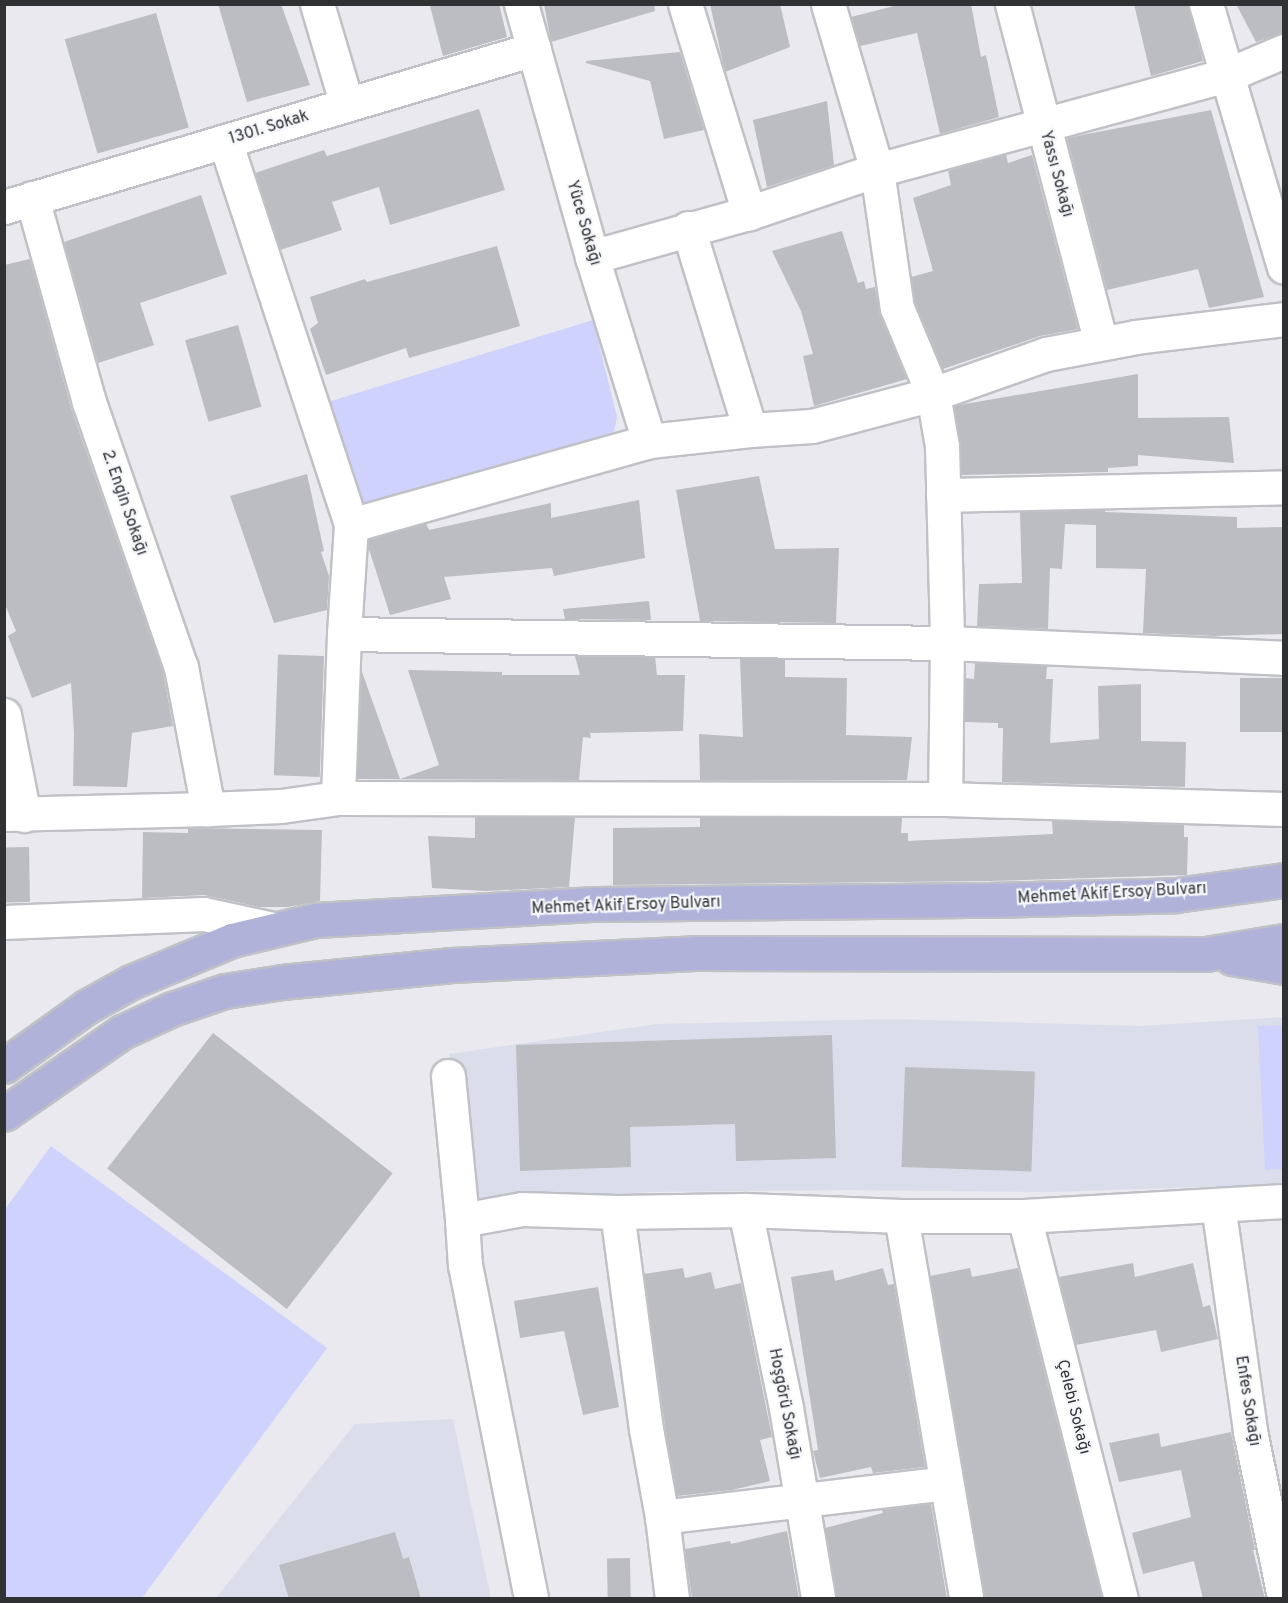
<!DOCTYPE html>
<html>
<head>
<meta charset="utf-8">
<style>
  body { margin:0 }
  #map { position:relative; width:1288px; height:1603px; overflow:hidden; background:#e9e9ef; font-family:Overpass,sans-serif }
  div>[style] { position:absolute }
  .built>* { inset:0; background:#dcddea }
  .green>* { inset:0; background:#cfd2fd }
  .building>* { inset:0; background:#bcbdc2; transform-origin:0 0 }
  .roads { filter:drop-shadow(2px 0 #c0c1c6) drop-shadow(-2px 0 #c0c1c6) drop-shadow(0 2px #c0c1c6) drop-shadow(0 -2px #c0c1c6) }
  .street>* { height:33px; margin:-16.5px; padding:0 16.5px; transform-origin:16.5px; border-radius:16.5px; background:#fff }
  .primary>* { height:33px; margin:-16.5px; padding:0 16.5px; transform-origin:16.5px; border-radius:16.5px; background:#b0b2da }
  span { translate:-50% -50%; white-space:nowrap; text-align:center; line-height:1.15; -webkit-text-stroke:4.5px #f6f7fc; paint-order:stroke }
  .street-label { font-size:16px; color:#303133 }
  .frame { position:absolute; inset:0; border:6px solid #303133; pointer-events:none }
</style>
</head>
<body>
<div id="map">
  <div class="built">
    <div style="clip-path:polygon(1283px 1017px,1283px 1184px,1053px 1192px,848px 1190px,650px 1192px,472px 1201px,449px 1054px,657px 1024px,892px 1019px,1141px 1026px)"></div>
    <div style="clip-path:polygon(453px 1419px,491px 1598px,216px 1598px,355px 1424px)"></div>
  </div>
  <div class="green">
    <div style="clip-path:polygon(593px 320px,617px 417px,613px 436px,361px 505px,328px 402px)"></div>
    <div style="clip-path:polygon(1283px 1025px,1283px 1169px,1265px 1170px,1258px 1026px)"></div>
    <div style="clip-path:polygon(51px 1146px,327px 1348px,142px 1598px,5px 1598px,5px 1209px)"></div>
  </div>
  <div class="building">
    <div style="clip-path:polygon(218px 4px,281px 4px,310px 85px,247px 102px)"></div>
    <div style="clip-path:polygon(499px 4px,507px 37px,443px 56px,430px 6px)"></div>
    <div style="clip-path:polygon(544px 4px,654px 4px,655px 11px,551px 42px)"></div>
    <div style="clip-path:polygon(710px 4px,780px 4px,790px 47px,725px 72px)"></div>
    <div style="clip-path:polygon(902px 4px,971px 4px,981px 57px,986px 55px,999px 117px,940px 134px,917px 33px,860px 46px,851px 17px)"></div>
    <div style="clip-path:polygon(1134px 4px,1188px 4px,1203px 61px,1151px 76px)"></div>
    <div style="clip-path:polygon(1236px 4px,1284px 4px,1284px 33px,1256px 42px)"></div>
    <div style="left:156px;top:13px;width:119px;height:95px;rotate:74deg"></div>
    <div style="clip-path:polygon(680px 52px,704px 130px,664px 139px,650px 81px,586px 63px,586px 61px)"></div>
    <div style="clip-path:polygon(827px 101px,834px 165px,767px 187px,753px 120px)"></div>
    <div style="clip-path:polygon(479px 109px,505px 190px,390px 225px,379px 187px,332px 202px,342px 230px,280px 250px,255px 173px,324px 150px,327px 156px)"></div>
    <div style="clip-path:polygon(1211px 110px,1264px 297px,1209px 308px,1198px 269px,1107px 290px,1067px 138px)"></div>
    <div style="clip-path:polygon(1006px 154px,1008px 163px,1032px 155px,1078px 329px,1040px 336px,943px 369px,915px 303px,911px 277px,933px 271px,913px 198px,951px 185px,948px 170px)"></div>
    <div style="clip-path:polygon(201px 195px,227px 274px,140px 303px,154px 345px,98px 363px,64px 242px)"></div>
    <div style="clip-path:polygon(842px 231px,858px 283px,864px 281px,866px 289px,875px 287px,880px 315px,907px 379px,814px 406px,803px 356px,813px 354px,801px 311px,772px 251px)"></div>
    <div style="clip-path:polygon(497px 246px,520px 326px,409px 358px,406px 348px,326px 375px,310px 329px,318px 323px,310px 297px,365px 279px,367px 282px)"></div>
    <div style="clip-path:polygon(30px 259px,71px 408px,163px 672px,173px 726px,132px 733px,127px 787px,73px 786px,74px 733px,71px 683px,32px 698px,8px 636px,16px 631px,4px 602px,4px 265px)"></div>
    <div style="left:238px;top:325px;width:85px;height:55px;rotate:74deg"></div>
    <div style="clip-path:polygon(1138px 374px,1138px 418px,1229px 417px,1234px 463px,1138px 455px,1138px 466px,1108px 468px,1108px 472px,961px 475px,960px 443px,954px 406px)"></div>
    <div style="clip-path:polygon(307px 474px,324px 551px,321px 552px,329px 576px,327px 610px,274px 623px,230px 496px)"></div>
    <div style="clip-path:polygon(759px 476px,775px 549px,839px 548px,836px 623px,700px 621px,676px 490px)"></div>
    <div style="clip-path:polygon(639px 500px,645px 558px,554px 576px,552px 568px,444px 577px,451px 599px,390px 615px,368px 546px,369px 539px,426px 523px,429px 530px,551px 503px,551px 518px)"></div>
    <div style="clip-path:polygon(1105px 510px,1105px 512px,1237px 517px,1237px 528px,1284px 527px,1284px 634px,1215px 636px,1143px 633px,1146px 569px,1096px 568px,1096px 525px,1065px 524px,1062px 569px,1050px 568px,1048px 629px,977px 626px,979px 584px,1022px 583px,1020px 512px)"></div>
    <div style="clip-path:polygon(649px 601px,651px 620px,565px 619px,563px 609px)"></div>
    <div style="left:324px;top:656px;width:121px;height:46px;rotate:92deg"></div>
    <div style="clip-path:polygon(575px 656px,655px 657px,657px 675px,685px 675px,683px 731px,590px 733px,591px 738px,583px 737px,579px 780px,357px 779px,361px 669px,400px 779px,439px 765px,408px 670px,502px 672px,502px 675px,580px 675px)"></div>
    <div style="clip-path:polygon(740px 659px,785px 659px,785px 677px,847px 678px,846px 735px,912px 737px,907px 780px,700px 780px,699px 734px,743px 737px)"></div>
    <div style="clip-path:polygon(975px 663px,1047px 666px,1046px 679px,1053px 679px,1050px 743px,1099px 739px,1098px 686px,1141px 684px,1141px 741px,1186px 742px,1185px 787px,1002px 782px,1003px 728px,998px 728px,998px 723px,965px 722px,965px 678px,974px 679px)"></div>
    <div style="left:1284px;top:678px;width:54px;height:44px;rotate:90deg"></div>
    <div style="clip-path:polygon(475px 817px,575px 817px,569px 887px,486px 891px,432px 888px,428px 836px,475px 838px)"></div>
    <div style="clip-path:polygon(700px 817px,902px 818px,901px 833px,908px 833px,908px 841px,1053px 834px,1052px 821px,1184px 825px,1184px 837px,1188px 837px,1187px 875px,990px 881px,613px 885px,613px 828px,700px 827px)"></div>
    <div style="clip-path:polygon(188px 828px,322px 830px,320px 901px,288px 907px,259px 907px,204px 895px,142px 898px,143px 832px,188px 833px)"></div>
    <div style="left:29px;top:847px;width:55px;height:25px;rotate:89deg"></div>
    <div style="left:213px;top:1033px;width:228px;height:172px;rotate:38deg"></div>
    <div style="clip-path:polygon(832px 1035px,836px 1158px,736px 1161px,735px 1124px,630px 1127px,631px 1167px,520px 1171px,516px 1045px)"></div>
    <div style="left:905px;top:1067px;width:130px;height:100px;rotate:2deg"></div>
    <div style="clip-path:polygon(1133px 1263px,1135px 1277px,1193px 1263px,1203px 1307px,1210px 1305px,1218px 1339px,1161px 1352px,1156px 1330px,1076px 1345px,1059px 1277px)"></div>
    <div style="clip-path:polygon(683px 1268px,685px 1278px,711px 1272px,715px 1289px,741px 1283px,772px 1437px,760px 1440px,770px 1481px,732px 1490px,677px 1496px,665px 1426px,644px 1274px)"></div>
    <div style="clip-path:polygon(883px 1268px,888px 1285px,894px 1284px,925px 1467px,873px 1473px,871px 1467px,820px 1478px,813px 1451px,818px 1450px,791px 1277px,833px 1270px,835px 1281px)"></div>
    <div style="clip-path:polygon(970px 1268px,972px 1277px,1018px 1268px,1102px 1599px,984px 1599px,930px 1276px)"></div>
    <div style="clip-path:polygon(598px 1287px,619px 1407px,583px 1415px,564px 1331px,520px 1338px,514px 1301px)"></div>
    <div style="clip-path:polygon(1231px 1432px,1255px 1550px,1253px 1550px,1265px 1599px,1203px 1599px,1194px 1561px,1143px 1574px,1132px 1533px,1191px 1517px,1181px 1470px,1119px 1482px,1109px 1443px,1159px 1433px,1161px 1447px)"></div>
    <div style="clip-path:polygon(931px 1504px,947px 1599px,836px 1599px,825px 1528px,883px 1513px,882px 1510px)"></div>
    <div style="clip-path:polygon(787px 1531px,799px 1599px,692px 1599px,685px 1549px,730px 1541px,731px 1544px)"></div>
    <div style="clip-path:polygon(395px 1532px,403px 1559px,409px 1557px,421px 1599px,289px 1599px,279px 1565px)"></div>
    <div style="left:630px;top:1558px;width:41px;height:23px;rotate:89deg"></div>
  </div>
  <div class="roads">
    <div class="street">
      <div style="left:317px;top:4px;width:105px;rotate:73.5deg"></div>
      <div style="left:521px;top:4px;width:263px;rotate:74.3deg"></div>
      <div style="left:592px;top:257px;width:193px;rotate:72.8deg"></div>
      <div style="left:685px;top:4px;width:219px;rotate:73deg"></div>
      <div style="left:828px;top:4px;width:173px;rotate:73.6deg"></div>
      <div style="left:877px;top:170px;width:139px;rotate:81.8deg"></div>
      <div style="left:897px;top:308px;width:93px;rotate:67.3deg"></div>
      <div style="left:933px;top:394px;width:53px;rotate:80.2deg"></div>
      <div style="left:942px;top:446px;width:197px;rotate:88.5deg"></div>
      <div style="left:947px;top:643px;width:156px;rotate:90.7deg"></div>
      <div style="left:1012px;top:4px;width:350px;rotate:75.3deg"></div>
      <div style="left:1206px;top:4px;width:274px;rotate:73.5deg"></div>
      <div style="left:225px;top:141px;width:404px;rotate:71.8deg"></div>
      <div style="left:351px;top:525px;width:109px;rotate:93.7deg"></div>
      <div style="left:344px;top:634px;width:164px;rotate:92.1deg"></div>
      <div style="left:32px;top:198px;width:212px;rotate:74.4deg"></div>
      <div style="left:89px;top:402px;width:281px;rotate:70.9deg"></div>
      <div style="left:181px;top:667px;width:145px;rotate:79.2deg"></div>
      <div style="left:4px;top:207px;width:553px;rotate:-16.6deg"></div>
      <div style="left:688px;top:228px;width:211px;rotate:72.9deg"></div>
      <div style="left:592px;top:257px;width:163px;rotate:-15.7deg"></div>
      <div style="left:749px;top:213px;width:135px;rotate:-18.6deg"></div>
      <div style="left:877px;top:170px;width:363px;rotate:-15.2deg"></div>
      <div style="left:1227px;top:75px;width:62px;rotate:-22.8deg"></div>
      <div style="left:943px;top:495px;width:341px;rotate:-1.3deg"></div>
      <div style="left:351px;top:525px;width:310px;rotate:-15.7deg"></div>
      <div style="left:649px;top:441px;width:102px;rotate:-6.2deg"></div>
      <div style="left:750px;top:430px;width:62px;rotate:-3.7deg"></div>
      <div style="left:812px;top:426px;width:125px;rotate:-14.8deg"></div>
      <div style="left:933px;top:394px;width:120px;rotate:-19.5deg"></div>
      <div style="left:1046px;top:354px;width:92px;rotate:-10.7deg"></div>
      <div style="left:1136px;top:337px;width:149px;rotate:-6.9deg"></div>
      <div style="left:344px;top:634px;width:603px;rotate:0.86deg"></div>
      <div style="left:947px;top:643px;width:337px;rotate:2.5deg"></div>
      <div style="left:4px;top:715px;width:102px;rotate:78.7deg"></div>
      <div style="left:4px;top:814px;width:204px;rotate:-1.4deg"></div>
      <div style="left:208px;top:809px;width:73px;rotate:-2.4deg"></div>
      <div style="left:281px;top:806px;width:58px;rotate:-8deg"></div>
      <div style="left:338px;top:798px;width:607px;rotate:0.09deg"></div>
      <div style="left:945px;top:799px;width:339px;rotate:1.7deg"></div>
      <div style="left:4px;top:922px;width:200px;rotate:-2.3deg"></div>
      <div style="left:204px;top:914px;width:71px;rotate:12.3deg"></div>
      <div style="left:448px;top:1076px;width:145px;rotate:84.4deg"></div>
      <div style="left:1218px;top:1205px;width:228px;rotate:81.9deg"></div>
      <div style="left:1250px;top:1431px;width:168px;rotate:78.4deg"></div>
      <div style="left:745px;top:1210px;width:202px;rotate:78.3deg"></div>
      <div style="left:786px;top:1408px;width:193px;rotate:80.4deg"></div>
      <div style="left:617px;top:1212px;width:219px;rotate:82.4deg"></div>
      <div style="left:646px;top:1429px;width:89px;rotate:79.7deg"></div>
      <div style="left:662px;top:1517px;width:82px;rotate:83deg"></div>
      <div style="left:901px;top:1216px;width:387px;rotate:80.3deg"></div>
      <div style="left:1024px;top:1216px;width:394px;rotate:75.8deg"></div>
      <div style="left:662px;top:1517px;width:286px;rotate:-6.8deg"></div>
      <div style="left:531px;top:1598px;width:338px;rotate:-101.2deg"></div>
      <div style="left:465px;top:1266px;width:46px;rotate:-93.7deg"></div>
      <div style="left:462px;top:1220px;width:61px;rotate:-10.4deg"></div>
      <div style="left:522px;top:1209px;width:95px;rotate:1.8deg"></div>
      <div style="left:617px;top:1212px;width:128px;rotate:-0.9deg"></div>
      <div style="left:745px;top:1210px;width:156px;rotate:2.2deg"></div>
      <div style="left:901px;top:1216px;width:123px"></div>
      <div style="left:1024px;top:1216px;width:260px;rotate:-3.3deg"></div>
    </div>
    <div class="primary">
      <div style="left:1232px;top:958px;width:53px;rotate:9.8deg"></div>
      <div style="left:4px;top:1066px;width:101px;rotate:-35.7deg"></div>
      <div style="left:86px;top:1007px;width:51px;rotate:-29.1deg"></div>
      <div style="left:131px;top:982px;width:109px;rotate:-22.6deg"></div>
      <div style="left:232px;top:940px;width:86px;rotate:-13.4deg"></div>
      <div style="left:316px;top:920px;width:280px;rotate:-3.3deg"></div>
      <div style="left:596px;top:904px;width:394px;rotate:-0.6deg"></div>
      <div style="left:990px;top:900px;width:186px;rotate:-1.5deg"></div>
      <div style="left:1176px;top:895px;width:109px;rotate:-7.9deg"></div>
      <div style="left:4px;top:1114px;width:144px;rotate:-34.8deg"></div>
      <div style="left:122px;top:1032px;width:55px;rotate:-24.7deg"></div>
      <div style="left:172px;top:1009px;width:56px;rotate:-18.8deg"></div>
      <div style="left:225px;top:991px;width:58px;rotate:-9deg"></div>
      <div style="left:282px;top:982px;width:171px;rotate:-5.7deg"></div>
      <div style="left:452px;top:965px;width:243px;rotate:-2.8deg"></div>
      <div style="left:695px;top:953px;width:511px;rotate:0.11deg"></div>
      <div style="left:1206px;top:954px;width:79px;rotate:-9.5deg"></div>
    </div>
  </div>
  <div class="street-label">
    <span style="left:269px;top:128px;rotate:-17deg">1301. Sokak</span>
    <span style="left:1056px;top:174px;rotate:75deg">Yassı Sokağı</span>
    <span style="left:583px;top:223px;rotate:74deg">Yüce Sokağı</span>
    <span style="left:124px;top:503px;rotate:71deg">2. Engin Sokağı</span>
    <span style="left:1112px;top:894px;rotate:-3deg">Mehmet Akif Ersoy Bulvarı</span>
    <span style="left:626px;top:906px;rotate:-2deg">Mehmet Akif Ersoy Bulvarı</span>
    <span style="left:1247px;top:1401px;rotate:81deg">Enfes Sokağı</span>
    <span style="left:784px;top:1404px;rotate:79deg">Hoşgörü Sokağı</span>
    <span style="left:1073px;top:1407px;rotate:76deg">Çelebi Sokağı</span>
  </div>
  <div class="frame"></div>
</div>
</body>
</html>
